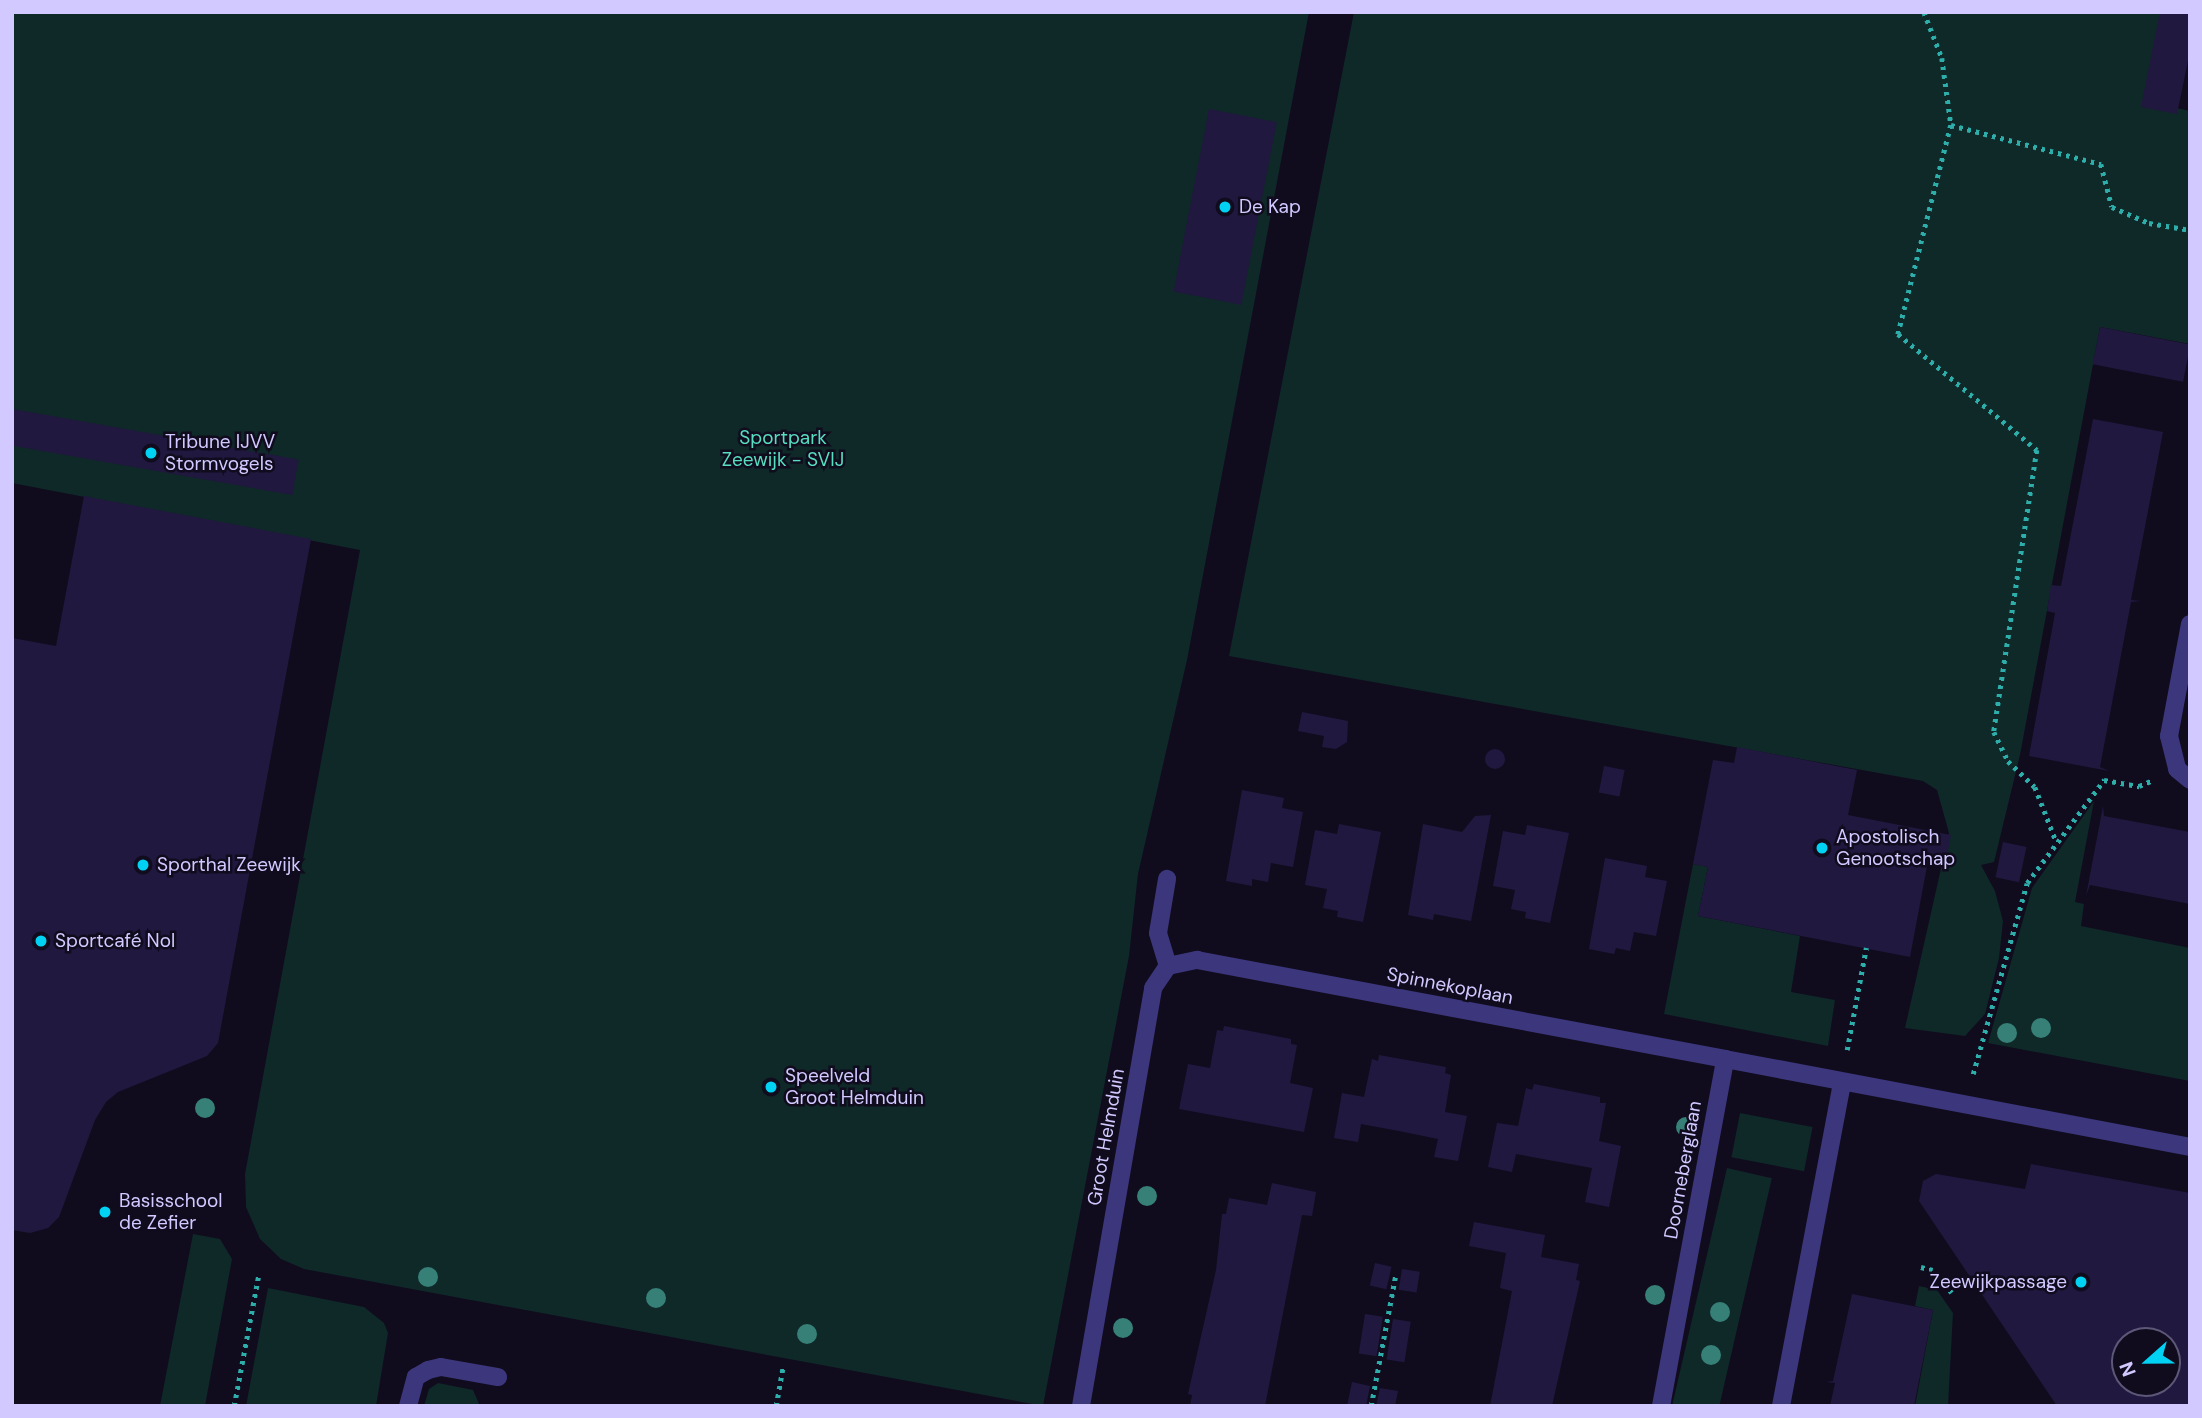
<!DOCTYPE html>
<html>
<head>
<meta charset="utf-8">
<style>
  body { margin:0 }
  #map { position:relative; width:2202px; height:1418px; overflow:hidden; background:#100c1e; font-family:"DM Sans",sans-serif }
  div>[style] { position:absolute }
  .green>* { inset:0; background:#0f2828; transform-origin:0 0 }
  .building>* { inset:0; background:#21183f; transform-origin:0 0 }
  .round { border-radius:50% }
  .path>* { height:4.5px; margin-top:-2.25px; transform-origin:0; background:repeating-linear-gradient(90deg,#2daeab 0 3.5px,transparent 0 8.5px) }
  .service>* { height:18px; margin:-9px; padding:0 9px; transform-origin:9px; border-radius:9px; background:#3c377d }
  .minor>* { height:18px; margin:-9px; padding:0 9px; transform-origin:9px; border-radius:9px; background:#3c377d }
  .trees>* { width:20px; height:20px; margin:-10px; border-radius:50%; background:#368078 }
  .dots>* { width:19px; height:19px; translate:-50% -50%; box-sizing:border-box; border:4px solid #100c1e; border-radius:50% }
  span { translate:-50% -50%; white-space:nowrap; text-align:center; line-height:1.15; -webkit-text-stroke:5px #100c1e; paint-order:stroke }
  .poi-label { font-size:19px; color:#d1c9ff }
  .left { translate:0 -50%; text-align:left }
  .right { translate:-100% -50%; text-align:right }
  .park-label { font-size:19px; color:#56dec1 }
  .street-label { font-size:19px; color:#d1c9ff }
  .frame { position:absolute; inset:0; border:14px solid #d1c9ff; pointer-events:none }
  .north { position:absolute; left:2111px; top:1327px; width:70px; height:70px; box-sizing:border-box; background:#100c1e; border:2px solid #5d5878; border-radius:50%; rotate:249deg; font-size:19px; font-weight:700; line-height:28px; text-align:center; color:#d1c9ff }
  .north::after { content:''; display:block; margin:auto; width:24px; height:32px; background:#01d2f3; clip-path:polygon(50% 0,100% 100%,50% 72%,0 100%) }
</style>
</head>
<body>
<div id="map">
  <div class="green">
    <div style="clip-path:polygon(12px 12px,1309px 12px,1187px 660px,1138px 874px,1129px 956px,1043px 1406px,304px 1269px,281px 1259px,260px 1239px,246px 1207px,245px 1174px,360px 550px,12px 483px)"></div>
    <div style="clip-path:polygon(1354px 12px,2165px 12px,2148px 102px,2190px 111px,2190px 344px,2100px 327px,2020px 755px,1994px 862px,1981px 865px,1995px 891px,2003px 921px,1999px 958px,1985px 1014px,1965px 1036px,1905px 1028px,1949px 833px,1937px 790px,1923px 781px,1229px 656px)"></div>
    <div style="clip-path:polygon(2094px 801px,2075px 902px,2084px 904px,2081px 926px,2190px 948px,2190px 1081px,1988px 1043px,2032px 888px)"></div>
    <div style="clip-path:polygon(1693px 864px,1708px 867px,1698px 916px,1800px 936px,1791px 992px,1835px 1000px,1828px 1046px,1664px 1014px)"></div>
    <div style="left:1740px;top:1113px;width:74px;height:45px;rotate:11deg"></div>
    <div style="left:1727px;top:1168px;width:46px;height:242px;rotate:13deg"></div>
    <div style="clip-path:polygon(193px 1234px,220px 1239px,232px 1259px,205px 1406px,160px 1406px)"></div>
    <div style="clip-path:polygon(1919px 1286px,1937px 1290px,1953px 1313px,1948px 1406px,1915px 1406px,1933px 1310px,1915px 1306px)"></div>
    <div style="clip-path:polygon(268px 1288px,364px 1307px,384px 1323px,388px 1333px,376px 1406px,246px 1406px)"></div>
    <div style="clip-path:polygon(438px 1383px,473px 1390px,480px 1406px,424px 1406px,429px 1389px)"></div>
  </div>
  <div class="building">
    <div style="clip-path:polygon(2160px 12px,2190px 12px,2190px 51px,2177px 114px,2141px 107px)"></div>
    <div style="left:1209px;top:109px;width:69px;height:186px;rotate:11deg"></div>
    <div style="left:2100px;top:327px;width:92px;height:38px;rotate:11deg"></div>
    <div style="left:12px;top:409px;width:291px;height:36px;rotate:10deg"></div>
    <div style="clip-path:polygon(2093px 419px,2163px 432px,2131px 600px,2141px 601px,2131px 602px,2100px 767px,2109px 771px,2029px 756px,2055px 613px,2047px 611px,2051px 585px,2061px 586px)"></div>
    <div style="clip-path:polygon(84px 496px,311px 539px,218px 1043px,207px 1056px,118px 1092px,106px 1102px,95px 1120px,59px 1217px,48px 1228px,30px 1233px,12px 1230px,12px 638px,56px 646px)"></div>
    <div style="clip-path:polygon(1302px 712px,1348px 721px,1347px 742px,1336px 749px,1322px 747px,1324px 736px,1298px 731px)"></div>
    <div style="clip-path:polygon(1737px 747px,1857px 770px,1848px 815px,1951px 835px,1945px 865px,1928px 861px,1910px 957px,1698px 916px,1708px 867px,1693px 864px,1713px 760px,1734px 763px)"></div>
    <div class="round" style="left:1485px;top:749px;width:20px;height:20px"></div>
    <div style="left:1604px;top:766px;width:21px;height:27px;rotate:11deg"></div>
    <div style="clip-path:polygon(1242px 790px,1284px 798px,1282px 808px,1303px 812px,1293px 867px,1271px 863px,1268px 882px,1252px 879px,1252px 886px,1226px 881px)"></div>
    <div style="clip-path:polygon(2103px 806px,2104px 816px,2190px 832px,2190px 904px,2090px 885px,2086px 896px)"></div>
    <div style="clip-path:polygon(1491px 815px,1471px 921px,1434px 914px,1433px 920px,1408px 915px,1423px 824px,1462px 832px,1475px 816px)"></div>
    <div style="clip-path:polygon(1339px 824px,1381px 832px,1363px 922px,1337px 917px,1338px 911px,1323px 908px,1327px 889px,1305px 885px,1315px 830px,1337px 834px)"></div>
    <div style="clip-path:polygon(1527px 825px,1569px 833px,1550px 923px,1525px 918px,1526px 912px,1511px 909px,1515px 890px,1493px 886px,1503px 831px,1525px 835px)"></div>
    <div style="left:2003px;top:842px;width:24px;height:36px;rotate:12deg"></div>
    <div style="clip-path:polygon(1605px 858px,1647px 866px,1645px 877px,1667px 881px,1656px 936px,1634px 932px,1630px 951px,1616px 948px,1614px 954px,1589px 949px)"></div>
    <div style="clip-path:polygon(1224px 1026px,1291px 1039px,1291px 1044px,1297px 1045px,1290px 1083px,1313px 1088px,1304px 1132px,1179px 1109px,1188px 1064px,1210px 1068px,1217px 1030px,1223px 1031px)"></div>
    <div style="clip-path:polygon(1379px 1055px,1446px 1067px,1445px 1073px,1451px 1075px,1445px 1112px,1467px 1116px,1458px 1161px,1434px 1157px,1438px 1139px,1399px 1131px,1361px 1124px,1358px 1142px,1334px 1138px,1342px 1093px,1364px 1097px,1372px 1059px,1378px 1061px)"></div>
    <div style="clip-path:polygon(1534px 1084px,1600px 1097px,1600px 1103px,1606px 1103px,1599px 1141px,1621px 1146px,1609px 1207px,1585px 1202px,1592px 1168px,1516px 1154px,1512px 1172px,1488px 1167px,1497px 1123px,1518px 1126px,1526px 1088px,1532px 1090px)"></div>
    <div style="clip-path:polygon(evenodd,2031px 1164px,2190px 1193px,2190px 1406px,2057px 1406px,1919px 1201px,1923px 1181px,1936px 1174px,2025px 1189px,2031px 1164px,2125px 1341px,2167px 1341px,2167px 1383px,2125px 1383px,2125px 1341px)"></div>
    <div style="clip-path:polygon(1272px 1183px,1316px 1192px,1312px 1216px,1302px 1215px,1265px 1406px,1190px 1406px,1192px 1395px,1188px 1394px,1216px 1270px,1222px 1214px,1226px 1214px,1229px 1198px,1267px 1205px)"></div>
    <div style="clip-path:polygon(1474px 1222px,1545px 1235px,1541px 1257px,1579px 1264px,1576px 1280px,1580px 1281px,1552px 1406px,1490px 1406px,1512px 1291px,1500px 1288px,1506px 1253px,1469px 1246px)"></div>
    <div style="left:1375px;top:1263px;width:17px;height:23px;rotate:13deg"></div>
    <div style="left:1402px;top:1269px;width:18px;height:21px;rotate:9deg"></div>
    <div style="clip-path:polygon(1852px 1294px,1933px 1310px,1914px 1406px,1830px 1406px,1835px 1383px,1826px 1382px,1833px 1381px)"></div>
    <div style="left:1365px;top:1314px;width:18px;height:40px;rotate:9deg"></div>
    <div style="left:1393px;top:1319px;width:18px;height:41px;rotate:9deg"></div>
    <div style="clip-path:polygon(1352px 1382px,1370px 1386px,1366px 1406px,1347px 1406px)"></div>
    <div style="clip-path:polygon(1380px 1388px,1398px 1391px,1395px 1406px,1376px 1406px)"></div>
  </div>
  <div class="path">
    <div style="left:1924px;top:12px;width:49px;rotate:68.6deg"></div>
    <div style="left:1942px;top:58px;width:68px;rotate:82.3deg"></div>
    <div style="left:1951px;top:125px;width:216px;rotate:104.2deg"></div>
    <div style="left:1898px;top:334px;width:181px;rotate:39.8deg"></div>
    <div style="left:2037px;top:450px;width:285px;rotate:98.7deg"></div>
    <div style="left:1994px;top:732px;width:32px;rotate:64deg"></div>
    <div style="left:2008px;top:761px;width:37px;rotate:44deg"></div>
    <div style="left:2035px;top:787px;width:58px;rotate:68.7deg"></div>
    <div style="left:1951px;top:125px;width:155px;rotate:14.6deg"></div>
    <div style="left:2101px;top:164px;width:44px;rotate:75.7deg"></div>
    <div style="left:2112px;top:207px;width:40px;rotate:23.4deg"></div>
    <div style="left:2149px;top:223px;width:42px;rotate:9.7deg"></div>
    <div style="left:1847px;top:1050px;width:104px;rotate:-79.4deg"></div>
    <div style="left:1973px;top:1074px;width:198px;rotate:-74.2deg"></div>
    <div style="left:2027px;top:883px;width:129px;rotate:-53.2deg"></div>
    <div style="left:2104px;top:780px;width:36px;rotate:10deg"></div>
    <div style="left:2139px;top:786px;width:13px;rotate:-23deg"></div>
    <div style="left:1921px;top:1267px;width:12px;rotate:14deg"></div>
    <div style="left:1945px;top:1284px;width:11px;rotate:52deg"></div>
    <div style="left:234px;top:1406px;width:135px;rotate:-79.4deg"></div>
    <div style="left:776px;top:1406px;width:40px;rotate:-80deg"></div>
    <div style="left:1371px;top:1406px;width:135px;rotate:-79.4deg"></div>
  </div>
  <div class="service">
    <div style="left:408px;top:1406px;width:30px;rotate:-75deg"></div>
    <div style="left:416px;top:1377px;width:14px;rotate:-30deg"></div>
    <div style="left:428px;top:1370px;width:13px;rotate:-13deg"></div>
    <div style="left:441px;top:1367px;width:58px;rotate:10deg"></div>
  </div>
  <div class="minor">
    <div style="left:2190px;top:624px;width:114px;rotate:100.6deg"></div>
    <div style="left:2169px;top:736px;width:34px;rotate:76deg"></div>
    <div style="left:2177px;top:769px;width:17px;rotate:40deg"></div>
    <div style="left:1168px;top:966px;width:30px;rotate:-12deg"></div>
    <div style="left:1197px;top:960px;width:537px;rotate:10.62deg"></div>
    <div style="left:1081px;top:1406px;width:424px;rotate:-80.2deg"></div>
    <div style="left:1153px;top:988px;width:27px;rotate:-56deg"></div>
    <div style="left:1168px;top:966px;width:34px;rotate:-107deg"></div>
    <div style="left:1158px;top:933px;width:55px;rotate:-80.5deg"></div>
    <div style="left:1661px;top:1406px;width:353px;rotate:-79.5deg"></div>
    <div style="left:1725px;top:1059px;width:473px;rotate:10.7deg"></div>
    <div style="left:1781px;top:1406px;width:330px;rotate:-79.3deg"></div>
  </div>
  <div class="trees">
    <div style="left:2041px;top:1028px"></div>
    <div style="left:2007px;top:1033px"></div>
    <div style="left:205px;top:1108px"></div>
    <div style="left:1686px;top:1127px"></div>
    <div style="left:1147px;top:1196px"></div>
    <div style="left:428px;top:1277px"></div>
    <div style="left:1655px;top:1295px"></div>
    <div style="left:656px;top:1298px"></div>
    <div style="left:1720px;top:1312px"></div>
    <div style="left:1123px;top:1328px"></div>
    <div style="left:807px;top:1334px"></div>
    <div style="left:1711px;top:1355px"></div>
  </div>
  <div class="dots">
    <div style="left:1225px;top:207px;background:#01d2f3"></div>
    <div style="left:151px;top:453px;background:#01d2f3"></div>
    <div style="left:1822px;top:848px;background:#01d2f3"></div>
    <div style="left:143px;top:865px;background:#01d2f3"></div>
    <div style="left:41px;top:941px;background:#01d2f3"></div>
    <div style="left:771px;top:1087px;background:#01d2f3"></div>
    <div style="left:105px;top:1212px;background:#01d2f3"></div>
    <div style="left:2081px;top:1282px;background:#01d2f3"></div>
  </div>
  <div class="poi-label">
    <span class="left" style="left:1239px;top:207px">De Kap</span>
    <span class="left" style="left:165px;top:453px">Tribune IJVV<br>Stormvogels</span>
    <span class="left" style="left:1836px;top:848px">Apostolisch<br>Genootschap</span>
    <span class="left" style="left:157px;top:865px">Sporthal Zeewijk</span>
    <span class="left" style="left:55px;top:941px">Sportcafé Nol</span>
    <span class="left" style="left:785px;top:1087px">Speelveld<br>Groot Helmduin</span>
    <span class="left" style="left:119px;top:1212px">Basisschool<br>de Zefier</span>
    <span class="right" style="left:2067px;top:1282px">Zeewijkpassage</span>
  </div>
  <div class="park-label">
    <span style="left:783px;top:449px">Sportpark<br>Zeewijk - SVIJ</span>
  </div>
  <div class="street-label">
    <span style="left:1450px;top:986px;rotate:11deg">Spinnekoplaan</span>
    <span style="left:1106px;top:1137px;rotate:-80deg">Groot Helmduin</span>
    <span style="left:1683px;top:1170px;rotate:-80deg">Doorneberglaan</span>
  </div>
  <div class="frame"></div>
  <div class="north">N</div>
</div>
</body>
</html>
